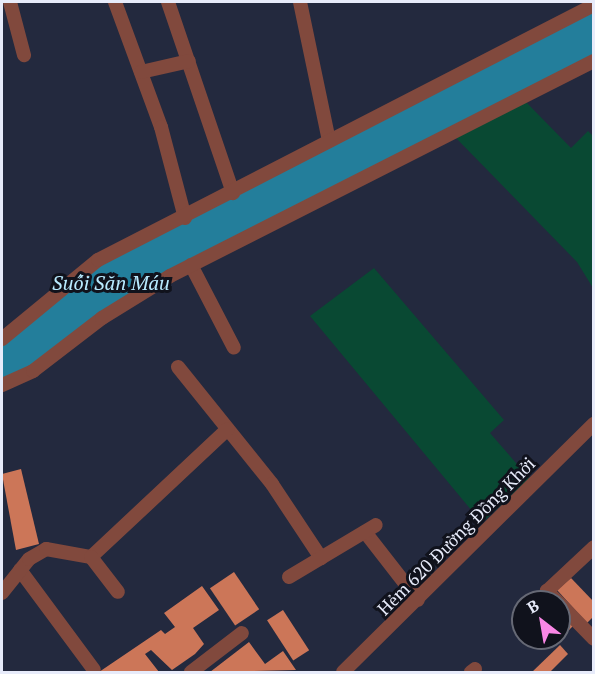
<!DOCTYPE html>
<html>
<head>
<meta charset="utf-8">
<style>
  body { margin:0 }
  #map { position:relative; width:595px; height:674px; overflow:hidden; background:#23293e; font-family:"PT Serif",serif }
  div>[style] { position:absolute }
  .green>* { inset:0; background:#094933 }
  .water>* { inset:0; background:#237e9b }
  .building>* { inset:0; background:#cc7658; transform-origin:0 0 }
  .minor>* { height:14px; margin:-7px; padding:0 7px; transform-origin:7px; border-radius:7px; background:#81493d }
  span { translate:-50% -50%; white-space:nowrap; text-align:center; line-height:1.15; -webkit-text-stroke:6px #10121c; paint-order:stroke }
  .street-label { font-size:18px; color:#e7ebfa }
  .water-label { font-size:20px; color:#b9ebff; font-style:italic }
  .frame { position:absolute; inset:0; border:3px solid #e7ebfa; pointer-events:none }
  .north { position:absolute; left:511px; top:590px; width:60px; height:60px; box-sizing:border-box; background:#10121c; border:2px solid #666975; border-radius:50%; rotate:329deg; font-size:16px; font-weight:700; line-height:24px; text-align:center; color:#e7ebfa }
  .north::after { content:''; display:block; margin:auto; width:21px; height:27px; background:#fa87e6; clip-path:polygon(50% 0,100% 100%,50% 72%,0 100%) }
</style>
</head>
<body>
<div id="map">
  <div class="green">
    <div style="clip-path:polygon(526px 102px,571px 148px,588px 131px,593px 136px,593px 288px,577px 262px,456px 138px)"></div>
    <div style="clip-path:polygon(374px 268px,504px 420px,490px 433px,529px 478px,482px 523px,310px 316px)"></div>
  </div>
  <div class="water">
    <div style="clip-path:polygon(593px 11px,593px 55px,171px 270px,30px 367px,2px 380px,2px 345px,100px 264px)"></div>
  </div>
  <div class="building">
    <div style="clip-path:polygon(21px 469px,39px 544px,16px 550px,2px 474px)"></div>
    <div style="left:234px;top:572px;width:45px;height:29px;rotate:56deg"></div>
    <div style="clip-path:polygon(571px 578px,594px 602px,594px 616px,587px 623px,557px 590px)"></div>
    <div style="clip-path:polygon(202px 586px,219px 610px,193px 628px,204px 644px,195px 654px,172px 670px,151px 650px,145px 654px,159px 672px,99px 672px,161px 630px,165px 634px,175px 627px,164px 613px)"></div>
    <div style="left:283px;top:610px;width:48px;height:19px;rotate:57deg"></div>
    <div style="clip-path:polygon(560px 613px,573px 626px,558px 641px,555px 638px)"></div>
    <div style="clip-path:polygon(249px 642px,265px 664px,283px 651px,296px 670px,210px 672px)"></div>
    <div style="clip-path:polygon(560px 645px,568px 654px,550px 672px,532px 672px)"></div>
  </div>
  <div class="minor">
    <div style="left:10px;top:2px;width:55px;rotate:75.2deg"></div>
    <div style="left:115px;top:2px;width:133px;rotate:69.8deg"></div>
    <div style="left:161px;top:127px;width:94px;rotate:75.2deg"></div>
    <div style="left:168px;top:2px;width:202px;rotate:71.2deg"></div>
    <div style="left:300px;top:2px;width:142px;rotate:78.2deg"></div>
    <div style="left:141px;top:72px;width:49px;rotate:-12.9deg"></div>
    <div style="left:191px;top:265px;width:93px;rotate:62.6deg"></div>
    <div style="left:2px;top:339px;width:124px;rotate:-39.5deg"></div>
    <div style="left:98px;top:260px;width:558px;rotate:-27.21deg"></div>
    <div style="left:178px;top:367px;width:150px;rotate:51.2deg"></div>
    <div style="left:272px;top:484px;width:89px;rotate:56.5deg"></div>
    <div style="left:2px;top:385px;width:34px;rotate:-24deg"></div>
    <div style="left:33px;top:371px;width:87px;rotate:-37.5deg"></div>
    <div style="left:102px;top:318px;width:80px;rotate:-31.7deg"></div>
    <div style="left:170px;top:276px;width:475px;rotate:-26.9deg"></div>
    <div style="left:365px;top:532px;width:86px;rotate:52.1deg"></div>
    <div style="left:91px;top:557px;width:187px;rotate:-43.1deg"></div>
    <div style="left:20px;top:570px;width:124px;rotate:53.5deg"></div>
    <div style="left:289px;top:577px;width:101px;rotate:-30.9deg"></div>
    <div style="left:2px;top:593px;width:43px;rotate:-51.5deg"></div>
    <div style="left:29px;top:559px;width:20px;rotate:-30deg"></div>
    <div style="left:46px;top:549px;width:46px;rotate:10.1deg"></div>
    <div style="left:91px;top:557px;width:44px;rotate:52.4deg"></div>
    <div style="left:558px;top:602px;width:16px;rotate:-135deg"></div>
    <div style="left:547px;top:591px;width:64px;rotate:-43.1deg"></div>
    <div style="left:559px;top:603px;width:50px;rotate:45.8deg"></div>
    <div style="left:191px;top:672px;width:64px;rotate:-37.4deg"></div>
    <div style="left:343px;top:672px;width:353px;rotate:-44.7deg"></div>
    <div style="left:471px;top:672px;width:5px;rotate:-37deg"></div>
  </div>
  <div class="street-label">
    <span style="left:456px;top:536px;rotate:-45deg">Hẻm 620 Đường Đồng Khởi</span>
  </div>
  <div class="water-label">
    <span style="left:111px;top:282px">Suối Săn Máu</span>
  </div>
  <div class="frame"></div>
  <div class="north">B</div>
</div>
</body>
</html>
